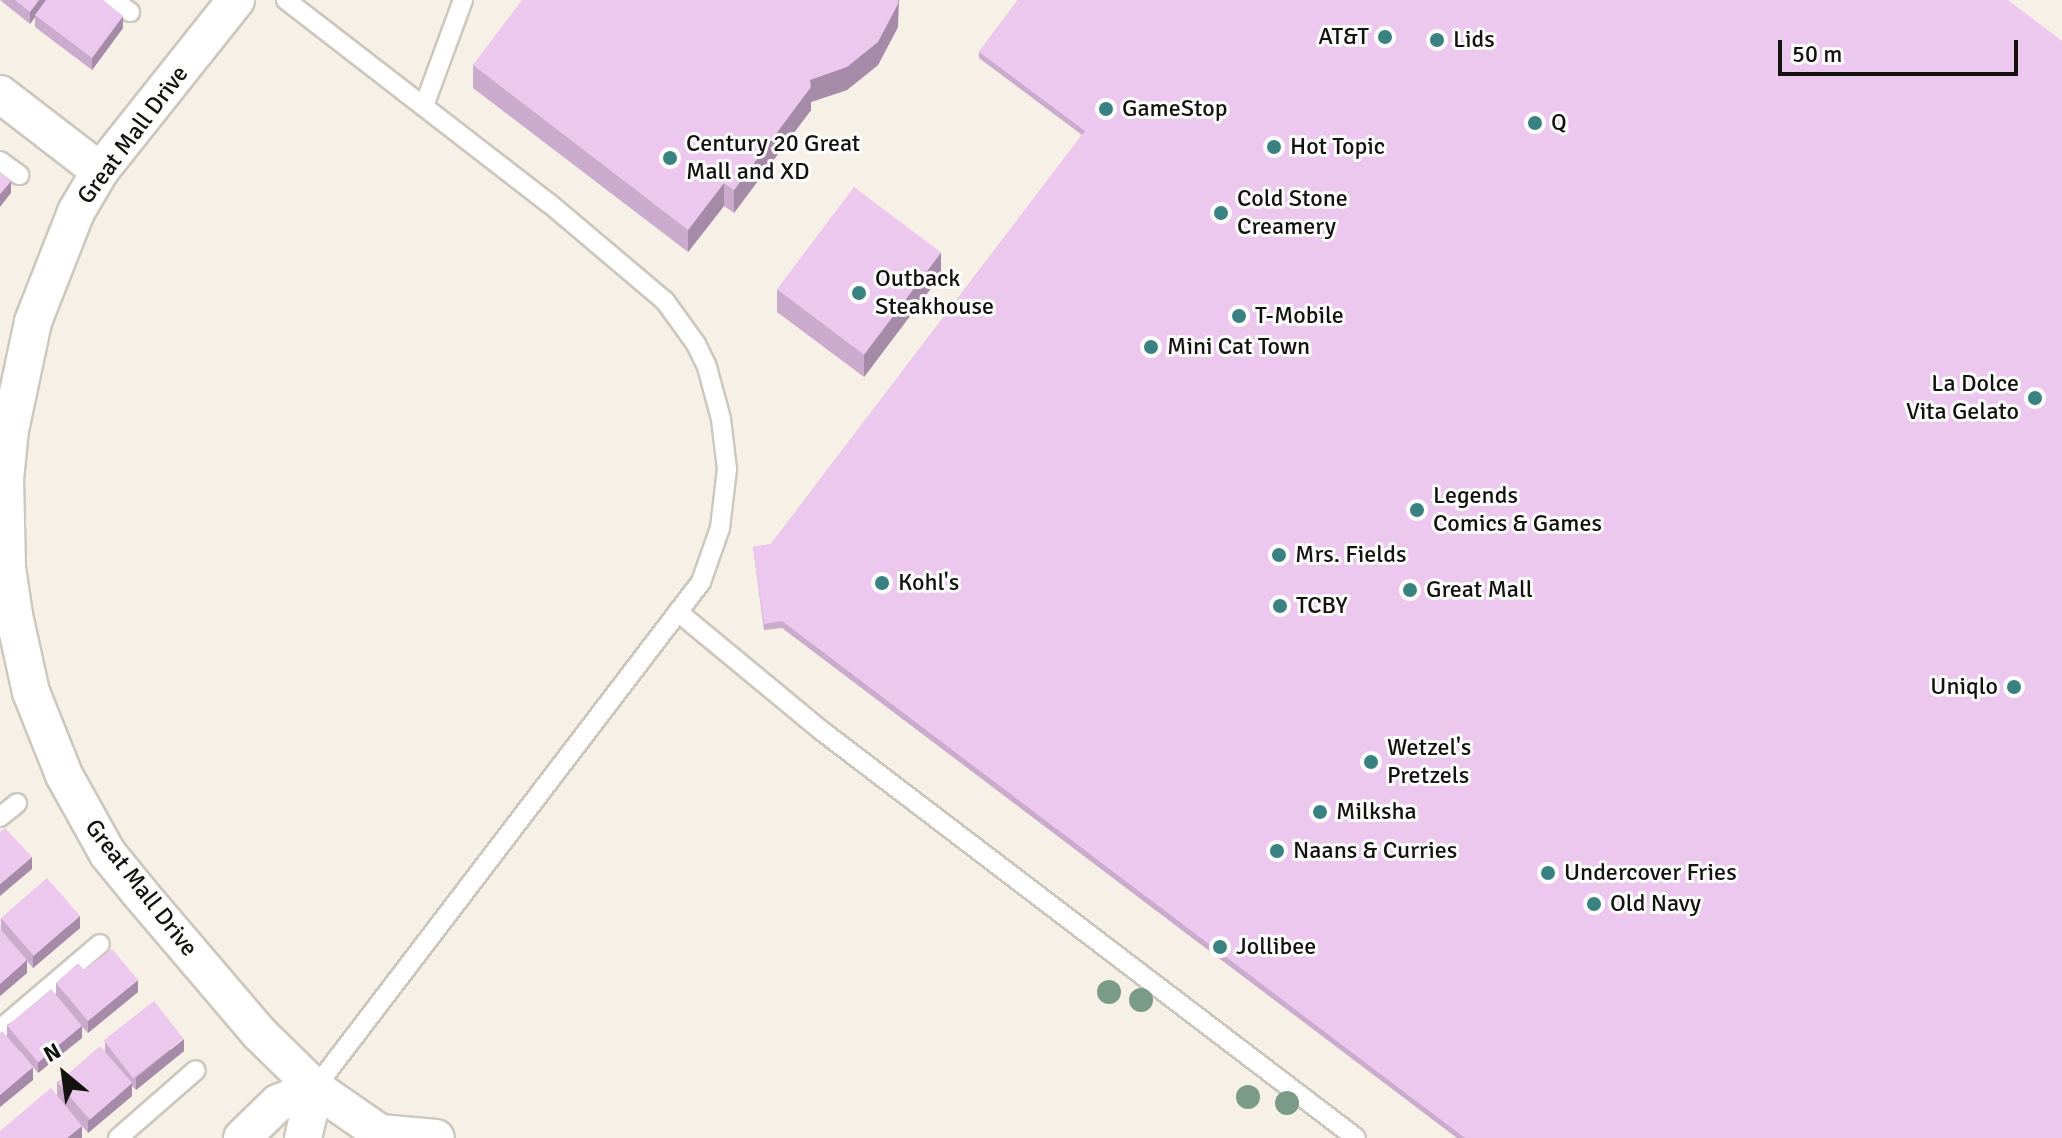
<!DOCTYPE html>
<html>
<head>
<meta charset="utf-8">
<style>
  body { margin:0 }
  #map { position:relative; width:2062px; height:1138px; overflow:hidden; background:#f7f0e6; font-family:Signika,sans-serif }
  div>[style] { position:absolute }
  .roads { filter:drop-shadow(2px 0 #cdc8be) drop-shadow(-2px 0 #cdc8be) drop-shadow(0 2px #cdc8be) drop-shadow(0 -2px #cdc8be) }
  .lane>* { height:18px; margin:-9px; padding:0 9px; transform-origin:9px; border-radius:9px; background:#fff }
  .street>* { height:36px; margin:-18px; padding:0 18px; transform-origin:18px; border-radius:18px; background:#fff }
  .trees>* { width:24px; height:24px; margin:-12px; border-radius:50%; background:#7b9b89 }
  .wall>* { inset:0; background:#cbabcd }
  .shaded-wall>* { inset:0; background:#a58ba7 }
  .building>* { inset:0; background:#ecc7ee; transform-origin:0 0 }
  .dots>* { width:22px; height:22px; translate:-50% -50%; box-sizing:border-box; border:4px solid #fefefe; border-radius:50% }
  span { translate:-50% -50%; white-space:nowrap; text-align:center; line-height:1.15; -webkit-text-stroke:6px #fefefe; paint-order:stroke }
  .poi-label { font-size:24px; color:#14120e }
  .right { translate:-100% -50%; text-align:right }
  .left { translate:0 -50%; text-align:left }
  .street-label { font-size:24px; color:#14120e }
  .north { position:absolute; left:24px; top:1034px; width:80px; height:80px; -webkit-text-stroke:6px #fefefe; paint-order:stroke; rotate:331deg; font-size:22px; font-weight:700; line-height:32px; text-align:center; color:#14120e }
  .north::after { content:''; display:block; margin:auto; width:28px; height:36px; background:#14120e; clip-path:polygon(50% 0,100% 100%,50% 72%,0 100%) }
  .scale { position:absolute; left:1778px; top:40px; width:240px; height:36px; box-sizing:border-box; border:4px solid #14120e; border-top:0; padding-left:10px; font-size:24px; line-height:28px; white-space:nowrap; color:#14120e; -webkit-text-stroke:6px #fefefe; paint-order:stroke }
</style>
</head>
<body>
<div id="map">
  <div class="roads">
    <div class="lane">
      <div style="left:113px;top:0;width:21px;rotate:35deg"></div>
      <div style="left:286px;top:0;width:332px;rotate:37.7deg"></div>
      <div style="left:549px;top:203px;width:152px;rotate:40.2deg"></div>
      <div style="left:665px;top:301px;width:53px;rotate:54.2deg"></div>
      <div style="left:696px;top:344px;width:25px;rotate:64deg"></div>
      <div style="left:707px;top:367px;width:54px;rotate:74.9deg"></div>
      <div style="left:721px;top:419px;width:50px;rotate:83.2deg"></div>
      <div style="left:727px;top:469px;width:59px;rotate:96.8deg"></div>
      <div style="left:720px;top:528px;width:57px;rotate:109.4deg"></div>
      <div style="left:701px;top:582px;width:636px;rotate:127.34deg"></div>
      <div style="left:424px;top:106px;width:113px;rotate:-69.8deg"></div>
      <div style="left:0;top:161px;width:24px;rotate:36deg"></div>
      <div style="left:678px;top:612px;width:187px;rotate:39.6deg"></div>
      <div style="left:822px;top:731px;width:671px;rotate:37.31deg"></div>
      <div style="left:0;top:817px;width:22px;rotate:-39deg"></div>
      <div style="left:0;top:1029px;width:131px;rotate:-40.4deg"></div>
      <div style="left:118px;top:1138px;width:103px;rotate:-41.1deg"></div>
    </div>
    <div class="street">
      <div style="left:236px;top:0;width:218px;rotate:128.5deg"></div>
      <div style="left:100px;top:171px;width:48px;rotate:120.3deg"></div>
      <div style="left:76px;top:212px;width:118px;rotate:111.4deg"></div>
      <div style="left:33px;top:322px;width:110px;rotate:102deg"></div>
      <div style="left:10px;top:430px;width:49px;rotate:95.8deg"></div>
      <div style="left:5px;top:479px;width:89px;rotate:88.7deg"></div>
      <div style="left:7px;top:568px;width:48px;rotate:81.5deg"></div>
      <div style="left:14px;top:615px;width:79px;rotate:77.6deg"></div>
      <div style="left:31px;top:692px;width:89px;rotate:68.3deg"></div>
      <div style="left:64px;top:775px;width:90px;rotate:60.9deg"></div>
      <div style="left:108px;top:854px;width:49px;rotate:50.8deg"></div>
      <div style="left:139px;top:892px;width:185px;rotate:49.6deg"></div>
      <div style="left:259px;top:1033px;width:78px;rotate:44.5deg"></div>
      <div style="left:315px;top:1088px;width:79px;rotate:34.7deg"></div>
      <div style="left:380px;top:1133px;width:56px;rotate:5.1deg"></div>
      <div style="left:0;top:94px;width:126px;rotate:37.6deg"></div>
      <div style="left:242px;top:1138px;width:50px;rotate:-44.2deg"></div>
      <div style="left:278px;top:1103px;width:40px;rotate:-22deg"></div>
      <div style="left:303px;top:1138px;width:51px;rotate:-76.5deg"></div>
    </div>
  </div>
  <div class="trees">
    <div style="left:1109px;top:992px"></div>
    <div style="left:1141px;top:1000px"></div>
    <div style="left:1248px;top:1097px"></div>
    <div style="left:1287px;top:1103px"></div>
  </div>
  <div class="wall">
    <div style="clip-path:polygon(0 0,103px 0,123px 28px,92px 70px,35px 27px,35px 17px,30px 24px)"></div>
    <div style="clip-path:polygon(1018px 0,2062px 1138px,1457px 1138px,782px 628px,764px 630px,753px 547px,771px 544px,1082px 135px,979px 58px,979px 52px)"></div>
    <div style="clip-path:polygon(898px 27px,878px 65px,847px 90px,811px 102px,811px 110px,734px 213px,724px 206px,688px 252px,473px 88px,473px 65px)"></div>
    <div style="clip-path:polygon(941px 275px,864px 377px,777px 312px,777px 289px)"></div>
    <div style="clip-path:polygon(1px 918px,80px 928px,33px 968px,27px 961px,27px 973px,0 996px)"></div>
    <div style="clip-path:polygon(84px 970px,138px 992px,88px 1033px,82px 1027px,82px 1038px,38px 1073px,19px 1050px,33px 1080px,0 1107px,0 1033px,7px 1037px,7px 1025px,56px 995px,56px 983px)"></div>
    <div style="clip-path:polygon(105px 1042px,184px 1051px,136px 1090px,132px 1086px,132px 1096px,88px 1133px,82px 1126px,82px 1138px,0 1138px,57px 1095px,57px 1082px,105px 1052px)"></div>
  </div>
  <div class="shaded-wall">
    <div style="clip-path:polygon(39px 0,48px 0,35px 15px,35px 17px,30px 24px,30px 12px)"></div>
    <div style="clip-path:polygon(898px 0,899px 0,898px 27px,878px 65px,847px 90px,811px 102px,811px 110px,734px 213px,734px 190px,810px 80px)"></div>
    <div style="clip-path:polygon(123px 16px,123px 28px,92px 70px,92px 58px)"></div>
    <div style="clip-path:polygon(11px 181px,11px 193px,0 207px,0 194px)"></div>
    <div style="clip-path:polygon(724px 183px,724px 206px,688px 252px,688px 230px)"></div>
    <div style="clip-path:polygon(941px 252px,941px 275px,864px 377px,864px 354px)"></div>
    <div style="clip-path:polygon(32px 857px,32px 869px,0 896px,0 884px)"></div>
    <div style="clip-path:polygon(80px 916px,80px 928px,33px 968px,33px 956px)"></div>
    <div style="clip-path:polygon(27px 960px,27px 973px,0 996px,0 984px)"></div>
    <div style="clip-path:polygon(138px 980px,138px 992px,88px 1033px,88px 1021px)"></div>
    <div style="clip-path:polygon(82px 1026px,82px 1038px,38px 1073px,38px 1061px)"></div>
    <div style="clip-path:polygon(184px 1039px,184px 1051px,136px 1090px,136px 1078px)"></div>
    <div style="clip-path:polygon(33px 1067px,33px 1080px,0 1107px,0 1095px)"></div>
    <div style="clip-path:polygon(132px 1083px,132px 1096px,88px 1133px,88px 1121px)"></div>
    <div style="clip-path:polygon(82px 1126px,82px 1138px,67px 1138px)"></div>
  </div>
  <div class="building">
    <div style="clip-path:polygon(15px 0,39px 0,30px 12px)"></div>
    <div style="clip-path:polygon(46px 0,103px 0,123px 16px,92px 58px,35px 15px)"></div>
    <div style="clip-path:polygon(522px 0,898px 0,898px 4px,878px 42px,847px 67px,810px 80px,811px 87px,734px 190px,724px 183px,688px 230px,473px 65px)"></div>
    <div style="clip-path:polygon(1018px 0,2008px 0,2062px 41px,2062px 1138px,1465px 1138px,782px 621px,764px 624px,753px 547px,771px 544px,1085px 131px,979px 52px)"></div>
    <div style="clip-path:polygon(0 173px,11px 181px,0 194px)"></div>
    <div style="left:854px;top:187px;width:109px;height:128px;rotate:37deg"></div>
    <div style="clip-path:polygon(5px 828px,32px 857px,0 884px,0 832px)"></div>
    <div style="left:47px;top:878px;width:50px;height:61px;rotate:49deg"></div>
    <div style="clip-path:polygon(0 929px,27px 960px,0 984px)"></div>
    <div style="clip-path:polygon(112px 949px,138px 980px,88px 1021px,56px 983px,78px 963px,84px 970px)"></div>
    <div style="left:51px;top:989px;width:48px;height:57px;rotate:50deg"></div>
    <div style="left:154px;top:1001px;width:48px;height:64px;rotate:52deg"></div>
    <div style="clip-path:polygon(2px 1031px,33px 1067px,0 1095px,0 1033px)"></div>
    <div style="left:100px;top:1046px;width:49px;height:56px;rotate:49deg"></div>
    <div style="clip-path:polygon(51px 1088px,82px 1126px,67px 1138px,0 1138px,0 1131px)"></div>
  </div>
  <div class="dots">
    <div style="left:1385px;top:37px;background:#398281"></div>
    <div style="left:1437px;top:40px;background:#398281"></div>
    <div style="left:1106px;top:109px;background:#398281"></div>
    <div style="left:1535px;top:123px;background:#398281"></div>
    <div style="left:1274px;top:147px;background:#398281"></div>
    <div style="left:670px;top:158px;background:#398281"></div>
    <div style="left:1221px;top:213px;background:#398281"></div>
    <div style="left:859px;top:293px;background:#398281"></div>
    <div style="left:1239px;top:316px;background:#398281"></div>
    <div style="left:1151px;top:347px;background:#398281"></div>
    <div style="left:2035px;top:398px;background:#398281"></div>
    <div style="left:1417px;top:510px;background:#398281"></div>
    <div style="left:1279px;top:555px;background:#398281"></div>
    <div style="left:882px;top:583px;background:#398281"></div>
    <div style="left:1410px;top:590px;background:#398281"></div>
    <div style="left:1280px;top:606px;background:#398281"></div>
    <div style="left:2014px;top:687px;background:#398281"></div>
    <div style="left:1371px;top:762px;background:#398281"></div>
    <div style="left:1320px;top:812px;background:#398281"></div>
    <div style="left:1277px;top:851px;background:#398281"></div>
    <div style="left:1548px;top:873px;background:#398281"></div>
    <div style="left:1594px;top:904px;background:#398281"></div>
    <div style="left:1220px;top:947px;background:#398281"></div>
  </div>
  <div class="poi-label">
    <span class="right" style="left:1369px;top:37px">AT&amp;T</span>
    <span class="left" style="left:1453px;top:40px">Lids</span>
    <span class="left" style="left:1122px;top:109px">GameStop</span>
    <span class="left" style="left:1551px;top:123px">Q</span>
    <span class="left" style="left:686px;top:158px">Century 20 Great<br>Mall and XD</span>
    <span class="left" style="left:1290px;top:147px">Hot Topic</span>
    <span class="left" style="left:1237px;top:213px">Cold Stone<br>Creamery</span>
    <span class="left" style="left:875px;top:293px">Outback<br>Steakhouse</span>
    <span class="left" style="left:1255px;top:316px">T-Mobile</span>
    <span class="left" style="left:1167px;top:347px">Mini Cat Town</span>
    <span class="right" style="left:2019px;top:398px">La Dolce<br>Vita Gelato</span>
    <span class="left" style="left:1433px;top:510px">Legends<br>Comics &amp; Games</span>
    <span class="left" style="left:1295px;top:555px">Mrs. Fields</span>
    <span class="left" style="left:898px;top:583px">Kohl's</span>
    <span class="left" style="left:1426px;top:590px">Great Mall</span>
    <span class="left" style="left:1296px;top:606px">TCBY</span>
    <span class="right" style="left:1998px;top:687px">Uniqlo</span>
    <span class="left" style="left:1387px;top:762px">Wetzel's<br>Pretzels</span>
    <span class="left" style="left:1336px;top:812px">Milksha</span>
    <span class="left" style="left:1293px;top:851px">Naans &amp; Curries</span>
    <span class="left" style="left:1564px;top:873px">Undercover Fries</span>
    <span class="left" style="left:1610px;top:904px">Old Navy</span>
    <span class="left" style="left:1236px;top:947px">Jollibee</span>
  </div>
  <div class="street-label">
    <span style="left:133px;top:135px;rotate:-53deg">Great Mall Drive</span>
    <span style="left:141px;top:888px;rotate:52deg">Great Mall Drive</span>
  </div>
  <div class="north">N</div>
  <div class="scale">50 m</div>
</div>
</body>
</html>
